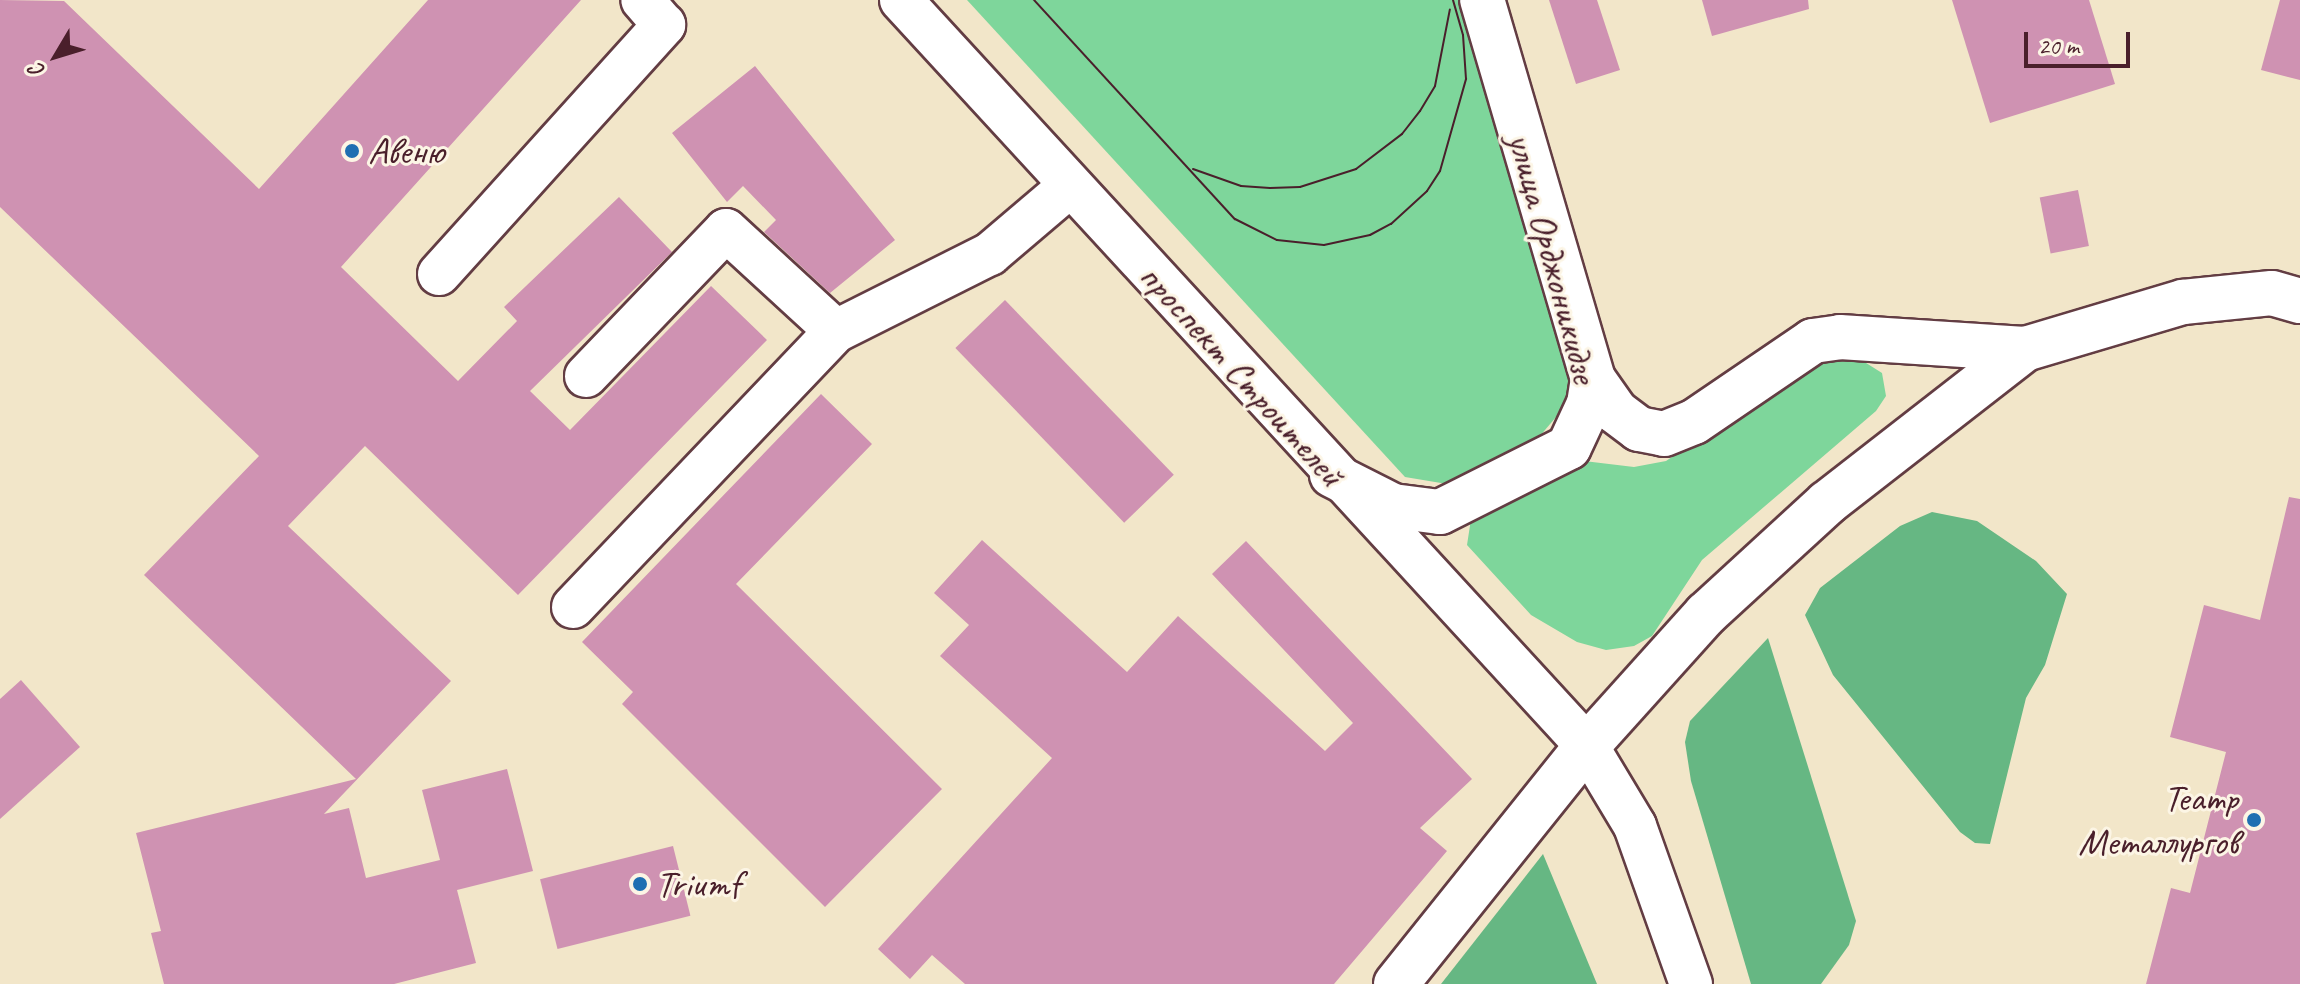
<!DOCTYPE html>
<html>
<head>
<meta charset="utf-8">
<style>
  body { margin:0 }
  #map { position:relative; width:2300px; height:984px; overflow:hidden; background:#f2e6c9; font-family:Caveat,sans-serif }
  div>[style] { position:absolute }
  .green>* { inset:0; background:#7ed69b }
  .forest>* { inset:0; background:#66b783 }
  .building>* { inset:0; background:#cf92b2; transform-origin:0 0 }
  .roads { filter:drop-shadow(2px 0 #633d43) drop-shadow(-2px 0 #633d43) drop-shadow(0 2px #633d43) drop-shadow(0 -2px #633d43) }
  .minor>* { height:42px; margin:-21px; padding:0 21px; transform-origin:21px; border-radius:21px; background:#fff }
  .major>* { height:44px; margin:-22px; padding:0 22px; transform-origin:22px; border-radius:22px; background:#fff }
  .tram>* { height:2px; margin:-1px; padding:0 1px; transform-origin:1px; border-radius:1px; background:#4a1f2b }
  .dots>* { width:22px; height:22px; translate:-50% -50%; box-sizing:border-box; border:4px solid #fcf5e5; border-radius:50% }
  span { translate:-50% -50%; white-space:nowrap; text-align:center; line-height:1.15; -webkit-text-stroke:6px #fcf5e5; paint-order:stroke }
  .poi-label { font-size:38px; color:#4a1f2b }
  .left { translate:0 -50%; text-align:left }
  .right { translate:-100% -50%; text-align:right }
  .street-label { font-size:38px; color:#4a1f2b }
  .north { position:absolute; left:16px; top:16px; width:80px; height:80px; -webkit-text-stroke:6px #fcf5e5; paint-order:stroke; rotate:232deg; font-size:22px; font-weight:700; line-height:32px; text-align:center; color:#4a1f2b }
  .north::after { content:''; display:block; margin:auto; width:28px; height:36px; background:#4a1f2b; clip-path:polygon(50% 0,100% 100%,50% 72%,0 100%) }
  .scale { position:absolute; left:2024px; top:32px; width:106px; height:36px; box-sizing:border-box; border:4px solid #4a1f2b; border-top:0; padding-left:10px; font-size:24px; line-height:28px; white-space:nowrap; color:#4a1f2b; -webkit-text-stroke:6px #fcf5e5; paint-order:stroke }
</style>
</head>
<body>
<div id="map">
  <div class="green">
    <div style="clip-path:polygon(967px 0,1459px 0,1567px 366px,1569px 387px,1562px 410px,1523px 456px,1453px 485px,1405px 477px)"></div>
    <div style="clip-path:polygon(1855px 356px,1882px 373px,1886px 396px,1876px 411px,1702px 560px,1652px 636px,1634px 646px,1606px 650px,1577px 642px,1531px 615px,1467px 545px,1471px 519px,1584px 461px,1634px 467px,1666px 461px,1817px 361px)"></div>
  </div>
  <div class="forest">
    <div style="clip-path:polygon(1932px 512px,1977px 521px,2036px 561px,2067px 594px,2045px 665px,2026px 698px,1990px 844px,1975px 843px,1960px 832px,1833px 675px,1805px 615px,1820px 588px,1900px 526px)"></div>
    <div style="clip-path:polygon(1768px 638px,1856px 921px,1849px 945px,1821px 984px,1751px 984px,1691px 781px,1685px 742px,1690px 721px)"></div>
    <div style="clip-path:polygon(1543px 854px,1597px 984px,1441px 984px)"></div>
  </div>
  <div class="building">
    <div style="clip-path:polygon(0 0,64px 1px,259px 189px,428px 0,581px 0,341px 267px,458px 381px,517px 321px,504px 307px,619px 197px,672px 252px,530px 391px,570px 430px,711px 286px,767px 340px,518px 595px,365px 446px,288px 526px,451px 681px,324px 814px,349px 808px,366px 878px,440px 860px,422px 790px,507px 769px,533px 871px,457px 890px,476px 963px,394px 984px,164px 984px,151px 933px,161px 931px,136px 833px,356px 779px,144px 575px,259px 456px,0 207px)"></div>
    <div style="clip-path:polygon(1549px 0,1597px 0,1620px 70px,1576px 84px)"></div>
    <div style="clip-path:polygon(1702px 0,1808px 0,1809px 9px,1712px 36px)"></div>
    <div style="clip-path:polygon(1952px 0,2089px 0,2115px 84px,1990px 123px)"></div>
    <div style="clip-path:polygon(2280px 0,2300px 0,2300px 80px,2261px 70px)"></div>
    <div style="clip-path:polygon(755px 66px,895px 240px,830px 293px,764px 232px,776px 220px,743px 186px,727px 202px,672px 133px)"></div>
    <div style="left:2078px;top:190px;width:57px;height:39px;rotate:79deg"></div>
    <div style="left:1005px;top:300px;width:243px;height:69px;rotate:46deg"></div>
    <div style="clip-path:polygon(821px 394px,872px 444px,736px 584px,942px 789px,825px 907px,622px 704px,633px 692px,582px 642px)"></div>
    <div style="clip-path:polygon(2289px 497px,2300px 499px,2300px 984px,2146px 984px,2171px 888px,2190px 893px,2226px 752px,2170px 737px,2204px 605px,2260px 620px)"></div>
    <div style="clip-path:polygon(982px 540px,1127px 672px,1178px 616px,1325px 751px,1353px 723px,1212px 574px,1246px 541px,1472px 779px,1420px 828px,1447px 851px,1334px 984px,965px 984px,932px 955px,910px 979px,878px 949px,1052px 758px,940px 656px,969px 625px,934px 593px)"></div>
    <div style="clip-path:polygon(21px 680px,80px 747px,0 819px,0 699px)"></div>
    <div style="left:673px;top:846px;width:72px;height:137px;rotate:76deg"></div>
  </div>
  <div class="roads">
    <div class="minor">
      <div style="left:901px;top:0;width:1013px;rotate:47.4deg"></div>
      <div style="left:1587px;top:746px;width:93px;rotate:59deg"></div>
      <div style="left:1635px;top:826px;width:168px;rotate:70.5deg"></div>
      <div style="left:439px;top:274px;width:336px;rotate:-47.9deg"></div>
      <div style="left:664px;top:25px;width:33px;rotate:-131deg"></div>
      <div style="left:586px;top:376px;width:202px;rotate:-46.2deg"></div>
      <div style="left:726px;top:230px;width:149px;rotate:42.6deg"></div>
      <div style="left:573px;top:607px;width:381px;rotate:-46.4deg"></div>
      <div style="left:836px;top:331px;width:172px;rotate:-26.6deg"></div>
      <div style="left:990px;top:254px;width:105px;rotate:-40.4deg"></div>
    </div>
    <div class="major">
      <div style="left:1593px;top:379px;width:39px;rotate:55deg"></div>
      <div style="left:1615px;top:411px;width:30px;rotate:37deg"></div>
      <div style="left:1639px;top:429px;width:25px;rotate:11deg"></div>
      <div style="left:1664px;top:434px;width:32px;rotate:-22deg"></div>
      <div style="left:1694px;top:422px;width:144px;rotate:-34.2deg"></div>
      <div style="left:1813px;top:341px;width:27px;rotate:-8deg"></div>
      <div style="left:1840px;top:337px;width:185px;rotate:3.7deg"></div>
      <div style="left:2025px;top:349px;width:165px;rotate:-16.6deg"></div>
      <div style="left:2183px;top:302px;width:89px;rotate:-5.8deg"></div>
      <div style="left:2272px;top:293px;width:29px;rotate:16deg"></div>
      <div style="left:1332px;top:475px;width:68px;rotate:26.9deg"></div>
      <div style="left:1393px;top:506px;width:47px;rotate:7.3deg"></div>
      <div style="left:1440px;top:512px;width:144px;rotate:-26.7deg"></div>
      <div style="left:1569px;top:447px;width:47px;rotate:-65.1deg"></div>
      <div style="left:1589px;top:404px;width:25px;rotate:-81deg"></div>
      <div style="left:1593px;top:379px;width:395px;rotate:-106.3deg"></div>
      <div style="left:1396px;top:984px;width:305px;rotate:-51.3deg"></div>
      <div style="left:1587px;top:746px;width:178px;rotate:-48deg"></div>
      <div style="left:1706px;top:614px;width:164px;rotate:-42.5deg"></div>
      <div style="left:1827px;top:503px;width:251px;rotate:-37.9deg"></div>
    </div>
  </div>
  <div class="tram">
    <div style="left:1034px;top:0;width:297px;rotate:47.5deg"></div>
    <div style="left:1235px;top:219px;width:47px;rotate:26.6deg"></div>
    <div style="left:1277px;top:240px;width:47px;rotate:6.1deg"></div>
    <div style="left:1324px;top:245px;width:47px;rotate:-12.3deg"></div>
    <div style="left:1370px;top:235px;width:24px;rotate:-28deg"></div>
    <div style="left:1391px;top:224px;width:49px;rotate:-42.5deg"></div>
    <div style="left:1427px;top:191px;width:24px;rotate:-57deg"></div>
    <div style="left:1440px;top:171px;width:96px;rotate:-74.2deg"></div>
    <div style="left:1466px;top:79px;width:44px;rotate:-93.9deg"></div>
    <div style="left:1463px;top:35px;width:36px;rotate:-106deg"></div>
    <div style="left:1193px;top:169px;width:51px;rotate:19.5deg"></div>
    <div style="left:1241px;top:186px;width:29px;rotate:4deg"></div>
    <div style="left:1270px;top:188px;width:30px;rotate:-2deg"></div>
    <div style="left:1300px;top:187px;width:59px;rotate:-17.8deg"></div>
    <div style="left:1356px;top:169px;width:58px;rotate:-37.3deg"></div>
    <div style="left:1402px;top:134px;width:29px;rotate:-52deg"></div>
    <div style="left:1420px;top:111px;width:29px;rotate:-59deg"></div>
    <div style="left:1435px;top:86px;width:78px;rotate:-79deg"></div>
  </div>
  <div class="dots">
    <div style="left:352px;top:151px;background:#1f6fb2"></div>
    <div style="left:2254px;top:820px;background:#1f6fb2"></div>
    <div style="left:640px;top:884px;background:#1f6fb2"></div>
  </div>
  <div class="poi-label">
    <span class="left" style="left:368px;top:151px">Авеню</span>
    <span class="right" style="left:2238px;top:820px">Театр<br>Металлургов</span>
    <span class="left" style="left:656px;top:884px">Triumf</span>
  </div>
  <div class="street-label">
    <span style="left:1553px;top:258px;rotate:75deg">улица Орджоникидзе</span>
    <span style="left:1242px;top:375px;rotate:48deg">проспект Строителей</span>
  </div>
  <div class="north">С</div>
  <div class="scale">20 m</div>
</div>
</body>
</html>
